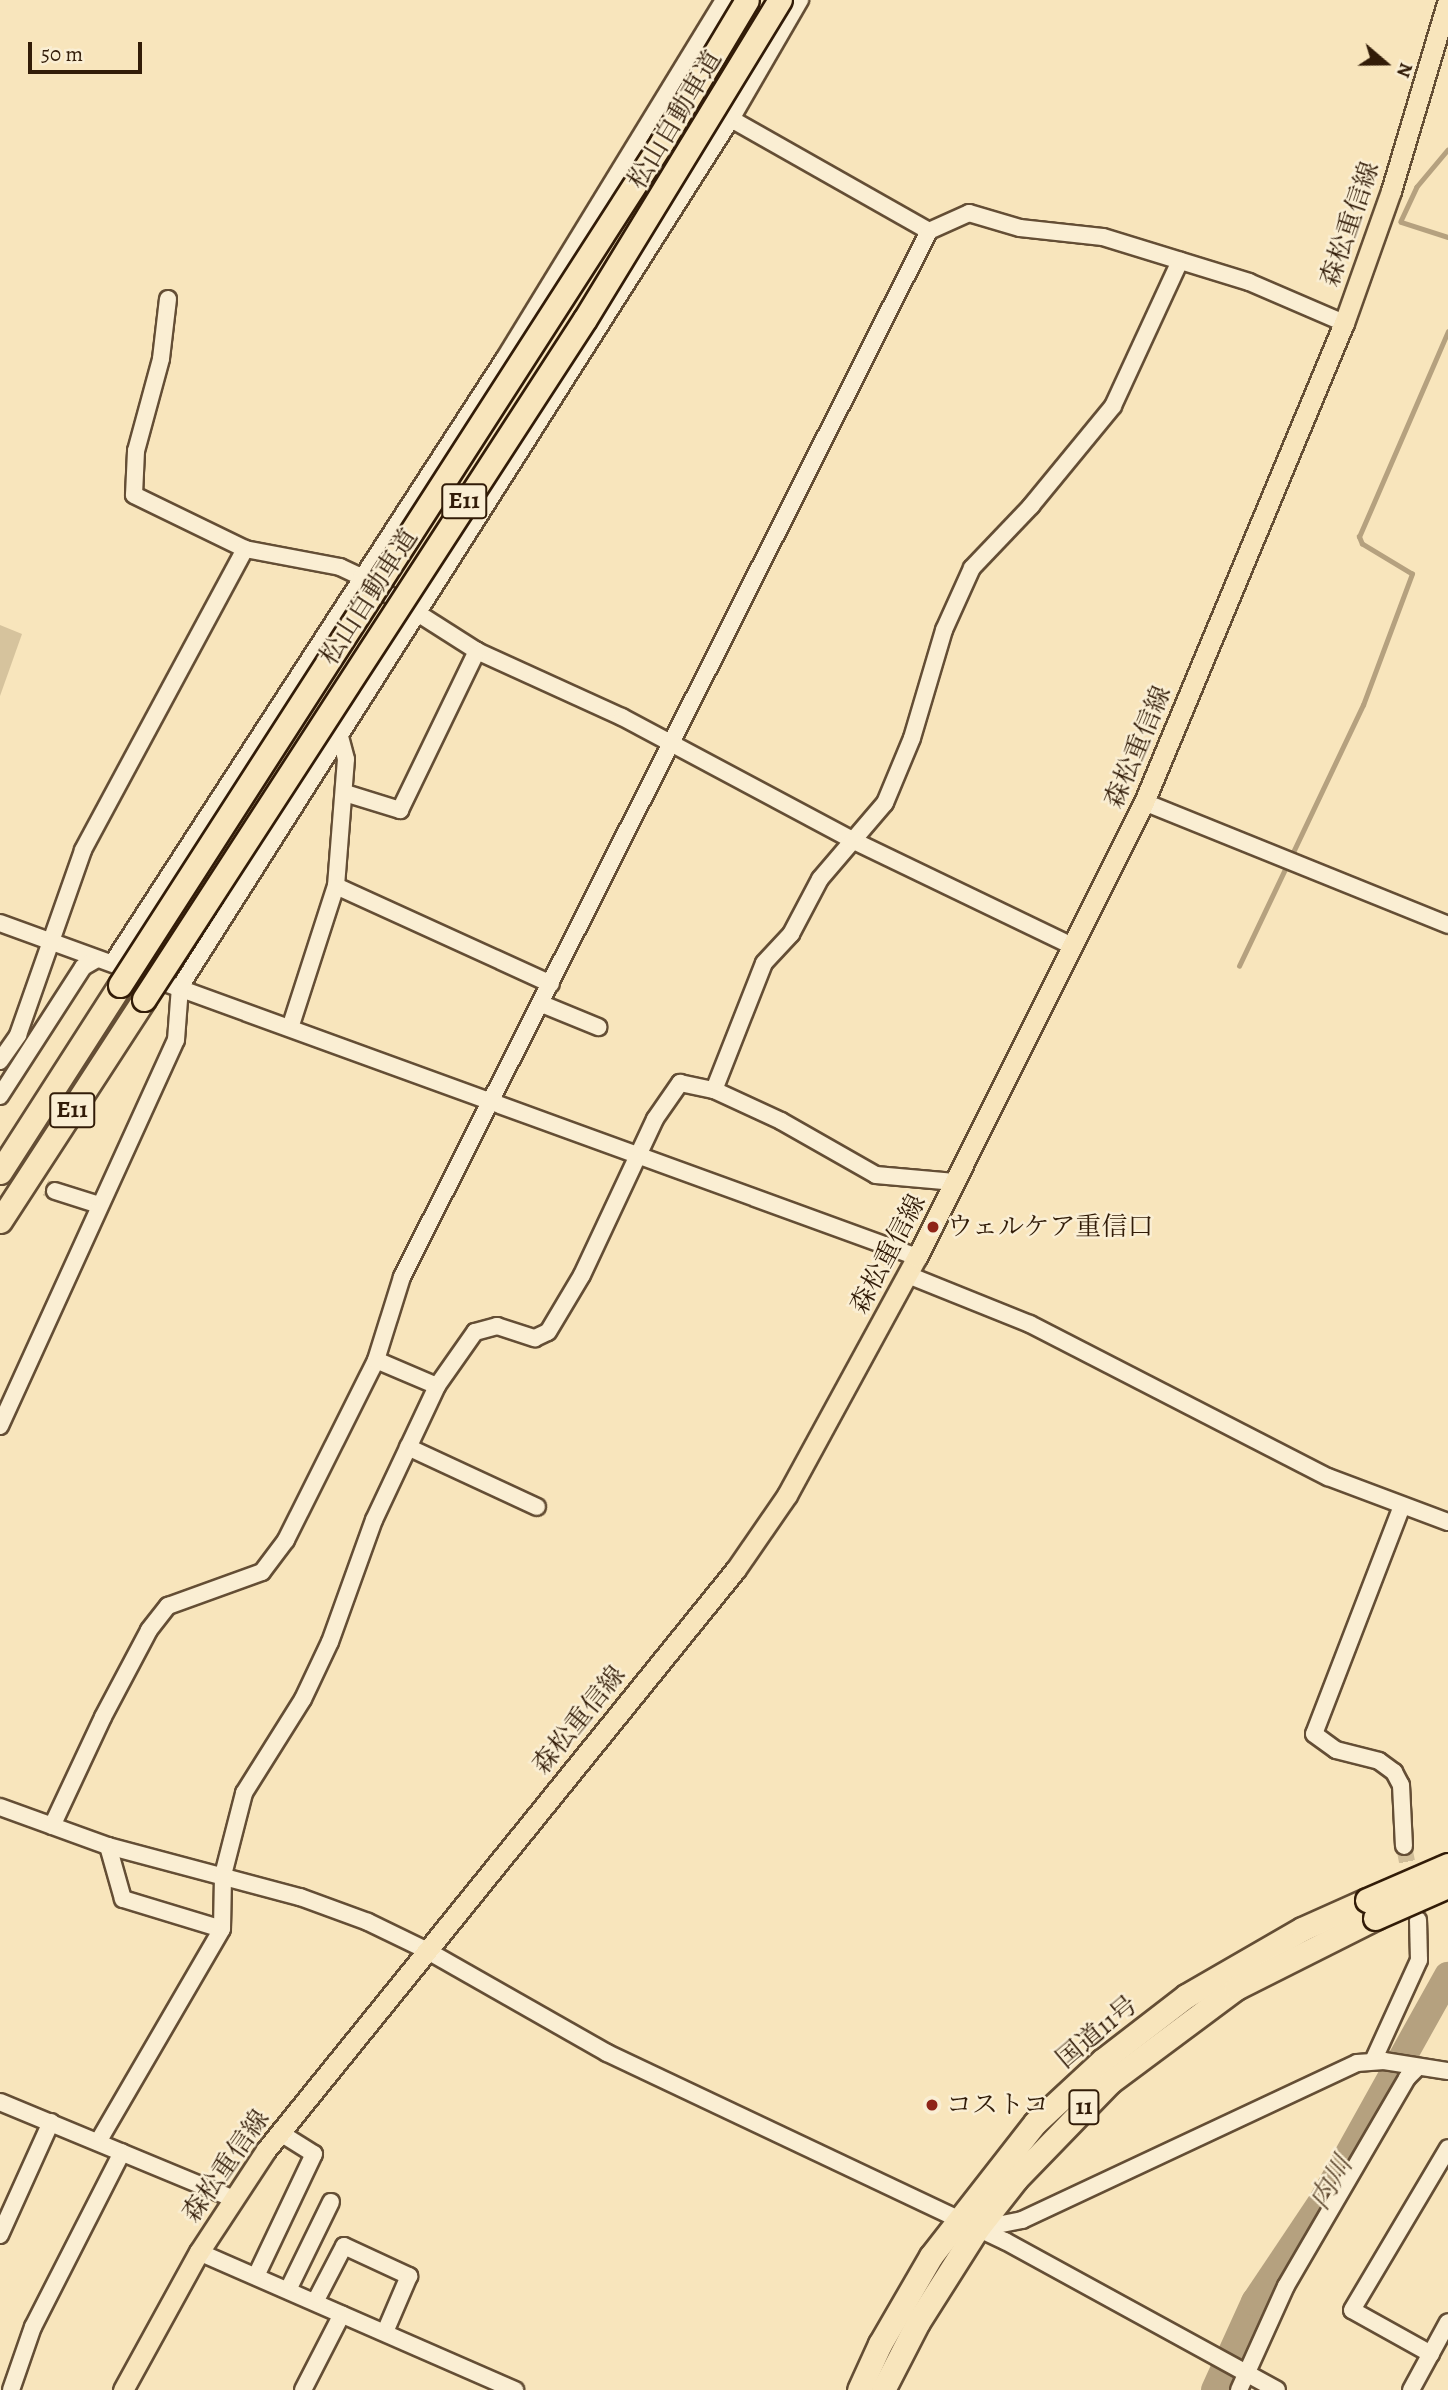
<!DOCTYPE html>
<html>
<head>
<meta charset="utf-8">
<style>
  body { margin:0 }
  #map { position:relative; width:1448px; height:2390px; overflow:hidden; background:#f8e5bc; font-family:Alegreya,"Noto Serif JP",serif }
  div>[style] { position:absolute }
  .green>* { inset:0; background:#d6c39d }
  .stream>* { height:4.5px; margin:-2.25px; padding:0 2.25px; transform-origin:2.25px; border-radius:2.25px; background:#b5a17f }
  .river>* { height:28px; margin:-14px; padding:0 14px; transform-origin:14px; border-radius:14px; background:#b5a17f }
  .minor-tunnel>* { height:16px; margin-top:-8px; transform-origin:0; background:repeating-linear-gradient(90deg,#d0bd98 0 16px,transparent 0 24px) }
  .roads { filter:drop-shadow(2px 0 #644e35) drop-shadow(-2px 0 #644e35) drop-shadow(0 2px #644e35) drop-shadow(0 -2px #644e35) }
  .minor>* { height:16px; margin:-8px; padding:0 8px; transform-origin:8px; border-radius:8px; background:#faeed3 }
  .major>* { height:19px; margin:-9.5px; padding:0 9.5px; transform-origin:9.5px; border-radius:9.5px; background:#f8e5bc }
  .highway>* { height:23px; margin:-11.5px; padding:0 11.5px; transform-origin:11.5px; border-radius:11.5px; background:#f8e5bc }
  .bridges { filter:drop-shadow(2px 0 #321c08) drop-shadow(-2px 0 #321c08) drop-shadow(0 2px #321c08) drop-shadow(0 -2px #321c08) }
  .highway-bridge>* { height:23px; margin:-11.5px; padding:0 11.5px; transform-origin:11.5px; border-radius:11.5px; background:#f8e5bc }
  .dots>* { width:19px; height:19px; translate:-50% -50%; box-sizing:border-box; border:4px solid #faeed3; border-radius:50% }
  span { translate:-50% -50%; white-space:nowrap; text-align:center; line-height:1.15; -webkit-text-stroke:5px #faeed3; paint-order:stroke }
  .shield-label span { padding:2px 5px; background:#faeed3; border:2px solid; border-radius:5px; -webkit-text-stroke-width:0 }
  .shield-label { font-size:24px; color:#321c08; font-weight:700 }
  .street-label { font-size:26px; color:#321c08 }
  .poi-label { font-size:26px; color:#321c08 }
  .left { translate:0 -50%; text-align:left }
  .water-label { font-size:28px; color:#665138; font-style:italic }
  .north { position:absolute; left:1350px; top:28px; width:70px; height:70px; -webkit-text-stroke:5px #faeed3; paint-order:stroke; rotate:110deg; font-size:19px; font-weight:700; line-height:28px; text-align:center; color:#321c08 }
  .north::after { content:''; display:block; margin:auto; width:24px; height:32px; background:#321c08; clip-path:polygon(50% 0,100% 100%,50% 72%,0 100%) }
  .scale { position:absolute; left:28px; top:42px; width:114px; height:32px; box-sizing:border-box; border:4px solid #321c08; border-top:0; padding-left:9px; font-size:21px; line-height:24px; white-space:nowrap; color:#321c08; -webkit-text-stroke:5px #faeed3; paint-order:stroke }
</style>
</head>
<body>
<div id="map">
  <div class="green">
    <div style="clip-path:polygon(0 625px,22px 634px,0 696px)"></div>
  </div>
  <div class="stream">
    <div style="left:1448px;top:150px;width:48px;rotate:130deg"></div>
    <div style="left:1417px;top:187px;width:38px;rotate:115deg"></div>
    <div style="left:1401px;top:222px;width:49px;rotate:17.7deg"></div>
    <div style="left:1239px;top:966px;width:289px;rotate:-64.6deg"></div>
    <div style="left:1363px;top:705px;width:140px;rotate:-69.5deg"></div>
    <div style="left:1412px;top:574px;width:58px;rotate:-149deg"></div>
    <div style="left:1362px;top:544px;width:8px;rotate:-113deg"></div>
    <div style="left:1359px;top:537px;width:224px;rotate:-66.6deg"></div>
  </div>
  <div class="river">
    <div style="left:1215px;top:2390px;width:97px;rotate:-65.6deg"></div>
    <div style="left:1255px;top:2302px;width:120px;rotate:-56.2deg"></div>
    <div style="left:1322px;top:2202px;width:259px;rotate:-60.9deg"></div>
  </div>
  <div class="minor-tunnel">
    <div style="left:0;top:1173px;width:58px;rotate:18.1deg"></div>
    <div style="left:1404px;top:1846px;width:43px;rotate:79.2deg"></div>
  </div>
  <div class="roads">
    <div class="minor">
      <div style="left:731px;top:119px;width:227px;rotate:29.5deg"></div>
      <div style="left:168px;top:299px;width:60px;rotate:96.7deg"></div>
      <div style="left:161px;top:359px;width:95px;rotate:105.2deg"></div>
      <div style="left:136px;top:451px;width:44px;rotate:92.6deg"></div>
      <div style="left:134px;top:495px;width:123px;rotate:25.9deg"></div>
      <div style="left:245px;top:549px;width:97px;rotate:10.7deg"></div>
      <div style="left:340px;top:567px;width:23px;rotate:25deg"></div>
      <div style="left:361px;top:577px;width:138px;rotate:32.5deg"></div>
      <div style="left:477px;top:651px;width:159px;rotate:24.5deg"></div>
      <div style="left:622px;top:717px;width:263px;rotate:28.1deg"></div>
      <div style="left:854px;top:841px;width:244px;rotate:25.7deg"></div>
      <div style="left:345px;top:793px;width:58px;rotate:17.2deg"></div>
      <div style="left:400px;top:810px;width:177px;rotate:-64.2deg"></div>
      <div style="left:1144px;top:802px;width:328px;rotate:22deg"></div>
      <div style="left:336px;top:886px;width:236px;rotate:24.5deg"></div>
      <div style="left:0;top:923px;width:976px;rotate:20.01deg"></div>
      <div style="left:113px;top:962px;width:719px;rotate:-57.04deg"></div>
      <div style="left:504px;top:359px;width:421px;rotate:-58.5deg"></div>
      <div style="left:542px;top:1004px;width:61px;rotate:22.3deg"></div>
      <div style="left:290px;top:1028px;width:149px;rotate:-72.1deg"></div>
      <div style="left:336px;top:886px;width:127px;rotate:-85.5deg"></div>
      <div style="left:346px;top:759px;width:27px;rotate:-105deg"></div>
      <div style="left:0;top:1061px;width:32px;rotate:-55deg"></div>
      <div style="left:18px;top:1035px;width:196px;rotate:-70.6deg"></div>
      <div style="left:83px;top:850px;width:342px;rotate:-61.7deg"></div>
      <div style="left:714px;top:1090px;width:136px;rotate:-68.5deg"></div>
      <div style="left:764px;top:963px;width:40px;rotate:-47deg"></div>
      <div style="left:791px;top:934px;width:62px;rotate:-62.2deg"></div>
      <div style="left:820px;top:879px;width:100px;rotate:-49.5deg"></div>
      <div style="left:885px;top:803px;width:70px;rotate:-67.4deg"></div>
      <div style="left:912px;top:738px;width:113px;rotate:-73.5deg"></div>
      <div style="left:944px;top:630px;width:68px;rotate:-65.7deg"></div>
      <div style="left:972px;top:568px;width:86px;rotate:-46.4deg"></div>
      <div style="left:1031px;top:506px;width:129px;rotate:-50.6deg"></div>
      <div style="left:1113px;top:406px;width:160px;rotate:-65.2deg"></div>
      <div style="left:0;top:1096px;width:153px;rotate:-57.2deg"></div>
      <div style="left:83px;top:967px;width:14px;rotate:-30deg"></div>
      <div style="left:55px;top:1191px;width:46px;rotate:17.7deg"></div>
      <div style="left:908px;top:1275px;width:131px;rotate:21.9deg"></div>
      <div style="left:1030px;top:1324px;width:335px;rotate:27.2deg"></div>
      <div style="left:1328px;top:1477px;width:128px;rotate:20.6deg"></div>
      <div style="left:437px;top:1386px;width:66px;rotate:-54.9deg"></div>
      <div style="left:475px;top:1332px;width:23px;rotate:-15deg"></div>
      <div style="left:497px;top:1326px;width:40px;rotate:18deg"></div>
      <div style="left:535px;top:1338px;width:14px;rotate:-25deg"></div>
      <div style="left:548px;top:1332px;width:66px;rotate:-59.2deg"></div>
      <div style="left:582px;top:1275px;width:172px;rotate:-64.9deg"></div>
      <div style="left:655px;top:1119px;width:44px;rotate:-55.2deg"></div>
      <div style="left:680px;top:1083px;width:35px;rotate:12deg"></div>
      <div style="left:714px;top:1090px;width:74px;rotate:24.8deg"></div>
      <div style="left:781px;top:1121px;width:109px;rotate:29.6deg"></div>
      <div style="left:876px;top:1175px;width:79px;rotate:5.1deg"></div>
      <div style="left:0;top:1426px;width:424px;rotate:-65.5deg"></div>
      <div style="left:176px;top:1040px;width:53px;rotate:-85.7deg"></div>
      <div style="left:180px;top:987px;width:1028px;rotate:-57.59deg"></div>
      <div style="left:731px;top:119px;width:138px;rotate:-59.9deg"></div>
      <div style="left:408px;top:1447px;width:142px;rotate:24.9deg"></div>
      <div style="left:1402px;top:1506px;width:244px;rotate:111.1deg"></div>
      <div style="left:1314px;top:1734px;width:27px;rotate:36deg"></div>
      <div style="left:1336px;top:1750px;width:44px;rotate:14.3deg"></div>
      <div style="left:1379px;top:1761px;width:19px;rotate:36deg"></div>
      <div style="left:1394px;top:1772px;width:15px;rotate:62deg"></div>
      <div style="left:1401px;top:1785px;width:61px;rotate:87.2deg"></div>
      <div style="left:0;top:1807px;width:115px;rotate:19.9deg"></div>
      <div style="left:108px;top:1846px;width:199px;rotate:14.9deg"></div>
      <div style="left:300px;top:1897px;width:72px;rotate:20.2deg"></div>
      <div style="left:368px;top:1922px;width:64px;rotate:25.8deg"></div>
      <div style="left:426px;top:1950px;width:208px;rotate:29.6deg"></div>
      <div style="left:607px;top:2053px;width:440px;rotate:25.3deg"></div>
      <div style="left:1005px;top:2241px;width:310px;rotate:28.7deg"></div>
      <div style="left:52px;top:1826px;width:120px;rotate:-64.9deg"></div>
      <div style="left:103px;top:1717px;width:98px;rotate:-62.1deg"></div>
      <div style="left:149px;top:1630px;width:31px;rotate:-52deg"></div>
      <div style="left:168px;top:1606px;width:100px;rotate:-19.9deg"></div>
      <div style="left:262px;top:1572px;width:40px;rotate:-53deg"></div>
      <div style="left:286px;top:1540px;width:201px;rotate:-63.4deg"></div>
      <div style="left:376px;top:1360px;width:87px;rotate:-72.6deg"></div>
      <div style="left:402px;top:1277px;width:1171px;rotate:-63.26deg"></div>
      <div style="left:929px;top:231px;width:44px;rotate:-24.2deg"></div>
      <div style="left:969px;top:213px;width:53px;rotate:16.4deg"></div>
      <div style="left:1020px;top:228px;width:83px;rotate:6.2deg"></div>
      <div style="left:1103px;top:237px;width:153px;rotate:17.1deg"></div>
      <div style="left:1249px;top:282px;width:103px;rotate:23.3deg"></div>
      <div style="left:108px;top:1846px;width:55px;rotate:74.2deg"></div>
      <div style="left:123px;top:1899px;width:103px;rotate:16.9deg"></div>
      <div style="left:1373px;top:2061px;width:111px;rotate:-65.5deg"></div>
      <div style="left:1419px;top:1960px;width:40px;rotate:-91.4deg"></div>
      <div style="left:0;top:2102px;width:251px;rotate:22.5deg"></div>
      <div style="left:98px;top:2142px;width:246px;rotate:-59.8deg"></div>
      <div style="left:222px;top:1929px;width:54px;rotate:-88.9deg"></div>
      <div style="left:223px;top:1875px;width:85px;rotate:-75.6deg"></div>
      <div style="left:244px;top:1793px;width:111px;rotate:-57.9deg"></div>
      <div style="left:303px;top:1699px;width:63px;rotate:-64.7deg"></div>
      <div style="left:330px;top:1642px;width:130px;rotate:-70.2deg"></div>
      <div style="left:374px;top:1520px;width:148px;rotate:-64.8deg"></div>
      <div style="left:437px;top:1386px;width:66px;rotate:-156.9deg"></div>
      <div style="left:977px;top:2229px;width:46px;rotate:-11.3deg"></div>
      <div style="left:1022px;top:2220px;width:370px;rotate:-25.1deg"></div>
      <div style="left:1357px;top:2063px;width:27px;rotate:-4deg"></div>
      <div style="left:1384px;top:2061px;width:65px;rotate:8.9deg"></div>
      <div style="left:0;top:2235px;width:124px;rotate:-65.7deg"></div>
      <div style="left:199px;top:2252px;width:345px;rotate:23.6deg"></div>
      <div style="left:256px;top:2276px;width:135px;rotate:-64.6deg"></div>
      <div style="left:314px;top:2154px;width:40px;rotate:-148deg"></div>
      <div style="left:288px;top:2290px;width:98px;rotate:-64deg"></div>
      <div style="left:315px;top:2302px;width:63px;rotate:-62.6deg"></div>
      <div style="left:344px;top:2246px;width:72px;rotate:24.8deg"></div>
      <div style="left:409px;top:2276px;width:61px;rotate:113.2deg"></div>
      <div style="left:1431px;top:2354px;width:90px;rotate:-150.9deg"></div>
      <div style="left:1352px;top:2310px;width:188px;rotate:-59.3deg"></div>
      <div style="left:11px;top:2390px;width:67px;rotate:-70.8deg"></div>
      <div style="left:33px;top:2327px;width:196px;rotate:-63deg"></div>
      <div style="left:303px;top:2390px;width:85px;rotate:-62.8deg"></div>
      <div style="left:1239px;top:2390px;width:114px;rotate:-65.7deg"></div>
      <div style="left:1286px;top:2286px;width:241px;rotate:-59.8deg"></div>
      <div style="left:1407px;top:2078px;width:14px;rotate:-45deg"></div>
      <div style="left:1411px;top:2390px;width:77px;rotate:-61.4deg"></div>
    </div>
    <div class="major">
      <div style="left:123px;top:2390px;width:158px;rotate:-61.2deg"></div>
      <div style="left:199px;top:2252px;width:122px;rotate:-56.7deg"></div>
      <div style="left:266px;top:2150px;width:747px;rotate:-51.03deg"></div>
      <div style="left:736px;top:1569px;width:90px;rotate:-55.4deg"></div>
      <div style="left:787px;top:1495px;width:271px;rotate:-61.4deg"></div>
      <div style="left:917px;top:1257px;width:508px;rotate:-63.49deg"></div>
      <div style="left:1144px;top:802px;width:519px;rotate:-67.34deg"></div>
      <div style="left:1344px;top:323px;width:140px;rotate:-70.4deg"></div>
      <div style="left:1391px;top:191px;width:199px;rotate:-73.4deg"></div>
    </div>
    <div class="highway">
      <div style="left:0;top:1172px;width:222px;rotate:-57.3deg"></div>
      <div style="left:0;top:1221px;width:265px;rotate:-57deg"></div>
      <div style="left:859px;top:2390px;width:51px;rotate:-65.5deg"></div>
      <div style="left:880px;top:2344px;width:102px;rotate:-59.9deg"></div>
      <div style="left:931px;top:2256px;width:169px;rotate:-52deg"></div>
      <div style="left:1035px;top:2123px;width:93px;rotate:-42.8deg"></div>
      <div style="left:1103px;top:2060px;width:105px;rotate:-37.6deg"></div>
      <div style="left:1186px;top:1996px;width:134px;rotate:-30deg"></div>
      <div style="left:1302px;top:1929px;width:71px;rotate:-24deg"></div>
      <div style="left:883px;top:2390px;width:76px;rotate:-62.8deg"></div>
      <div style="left:918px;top:2322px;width:110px;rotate:-57.6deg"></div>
      <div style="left:977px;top:2229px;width:63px;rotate:-52deg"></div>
      <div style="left:1016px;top:2179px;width:135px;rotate:-45.9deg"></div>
      <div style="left:1110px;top:2082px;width:157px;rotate:-36.7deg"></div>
      <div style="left:1236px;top:1988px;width:156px;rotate:-26.7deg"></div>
    </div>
  </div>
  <div class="bridges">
    <div class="highway-bridge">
      <div style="left:120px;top:985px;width:1002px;rotate:-57.26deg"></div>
      <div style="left:662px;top:142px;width:165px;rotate:-59.1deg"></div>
      <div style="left:144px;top:999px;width:810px;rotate:-57.04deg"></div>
      <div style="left:585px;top:319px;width:374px;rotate:-58.6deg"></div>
      <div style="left:1367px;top:1900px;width:88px;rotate:-23.4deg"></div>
      <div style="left:1375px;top:1918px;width:80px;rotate:-23.7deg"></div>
    </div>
  </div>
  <div class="dots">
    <div style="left:933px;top:1227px;background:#8f2418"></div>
    <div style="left:932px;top:2105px;background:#8f2418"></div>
  </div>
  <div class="shield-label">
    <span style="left:464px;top:501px">E11</span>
    <span style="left:72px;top:1110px">E11</span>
    <span style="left:1084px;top:2107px">11</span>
  </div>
  <div class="street-label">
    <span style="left:675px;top:120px;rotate:-59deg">松山自動車道</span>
    <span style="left:1350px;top:224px;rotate:-71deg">森松重信線</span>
    <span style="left:369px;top:597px;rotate:-57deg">松山自動車道</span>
    <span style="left:1138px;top:747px;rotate:-67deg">森松重信線</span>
    <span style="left:888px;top:1254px;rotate:-62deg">森松重信線</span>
    <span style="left:579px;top:1720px;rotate:-51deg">森松重信線</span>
    <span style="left:1097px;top:2032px;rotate:-40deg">国道11号</span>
    <span style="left:226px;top:2166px;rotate:-55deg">森松重信線</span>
  </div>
  <div class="poi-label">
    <span class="left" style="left:947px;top:1227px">ウェルケア重信口</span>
    <span class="left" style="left:946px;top:2105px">コストコ</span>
  </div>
  <div class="water-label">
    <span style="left:1331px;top:2183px;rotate:-60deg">内川</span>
  </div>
  <div class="north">N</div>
  <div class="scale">50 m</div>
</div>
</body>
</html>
